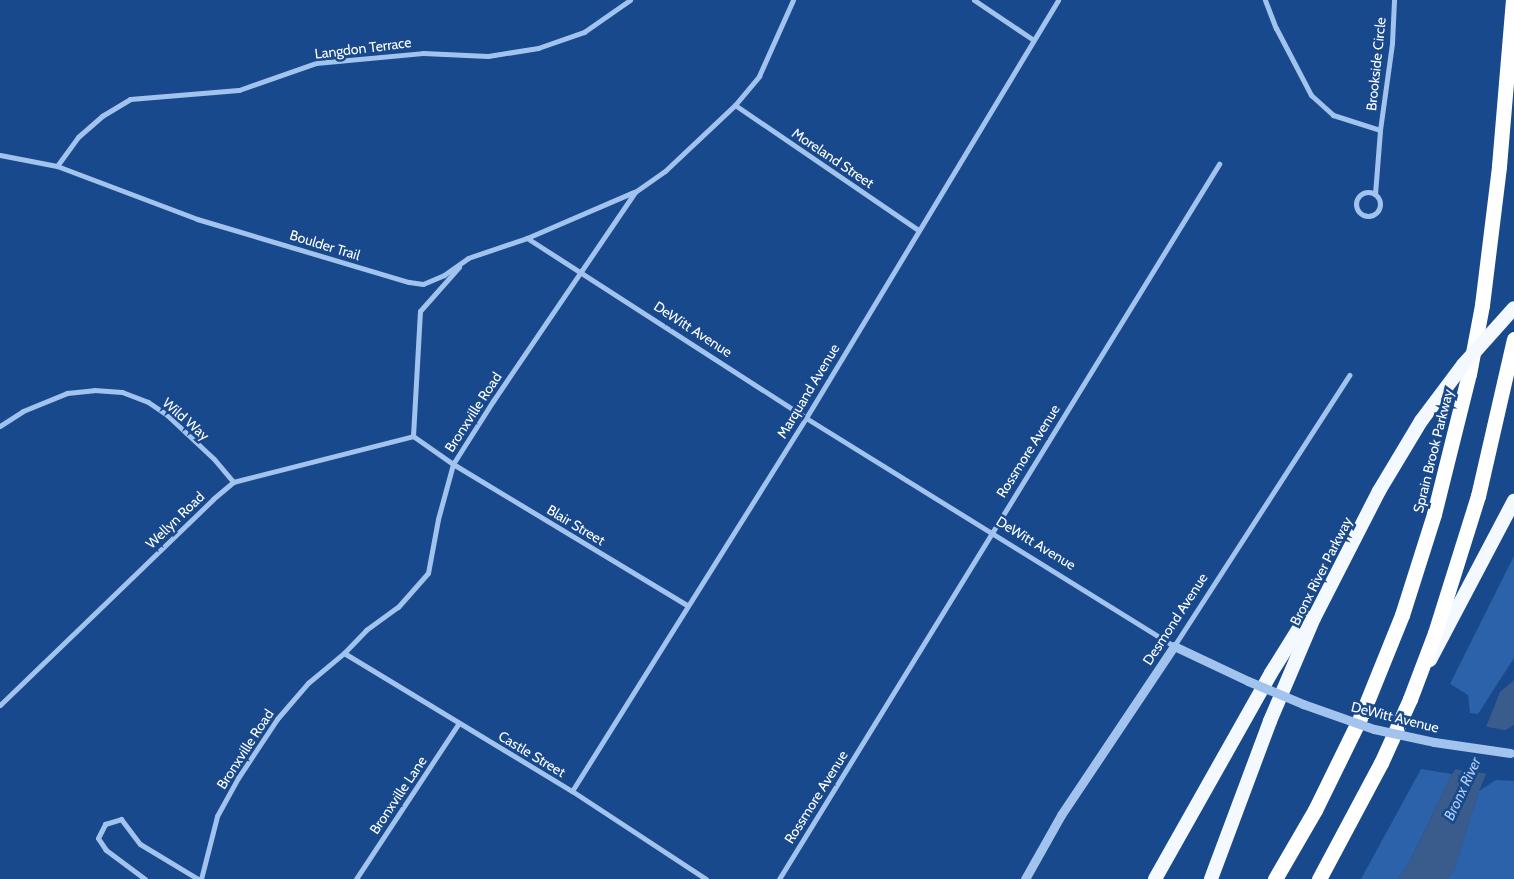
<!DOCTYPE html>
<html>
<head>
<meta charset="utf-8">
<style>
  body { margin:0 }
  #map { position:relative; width:1514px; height:879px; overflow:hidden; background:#18498c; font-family:Cabin,sans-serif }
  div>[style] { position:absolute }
  .green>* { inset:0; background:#2b62aa }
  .water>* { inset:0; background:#395c8d }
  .pier>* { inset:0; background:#18498c }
  .minor>* { height:5px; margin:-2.5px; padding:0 2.5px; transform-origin:2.5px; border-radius:2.5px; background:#a2c3ee }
  .minor>.ring { margin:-2.5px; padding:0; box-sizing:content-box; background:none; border:5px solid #a2c3ee; border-radius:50% }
  .tertiary>* { height:9px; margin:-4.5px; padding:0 4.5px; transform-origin:4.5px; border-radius:4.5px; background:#a2c3ee }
  .trunk>* { height:14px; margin:-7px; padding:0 7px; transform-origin:7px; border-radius:7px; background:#f4f8ff }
  .motorway>* { height:15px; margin:-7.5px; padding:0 7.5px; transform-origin:7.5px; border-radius:7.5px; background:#fff }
  .tertiary-bridge>* { height:9px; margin:-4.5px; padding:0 4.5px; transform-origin:4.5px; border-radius:4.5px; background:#a2c3ee }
  .trunk-bridge>* { height:14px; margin:-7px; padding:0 7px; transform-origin:7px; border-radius:7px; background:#f4f8ff }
  span { translate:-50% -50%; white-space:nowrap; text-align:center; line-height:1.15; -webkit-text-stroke:5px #18498c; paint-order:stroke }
  .street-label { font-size:14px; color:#fff }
  .water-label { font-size:15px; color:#aecef5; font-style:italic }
</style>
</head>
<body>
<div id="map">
  <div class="green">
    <div style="clip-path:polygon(1514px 556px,1514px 658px,1478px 714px,1470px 713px,1468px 695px,1450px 684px)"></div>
    <div style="clip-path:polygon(1421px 769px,1452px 774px,1409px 863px,1398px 879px,1361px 879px)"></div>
    <div style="clip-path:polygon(1496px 780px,1514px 781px,1514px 879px,1448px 879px,1454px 870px,1479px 791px)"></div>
  </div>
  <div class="water">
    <div style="clip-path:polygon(1514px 680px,1514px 725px,1504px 731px,1479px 791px,1454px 871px,1448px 879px,1398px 879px,1409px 863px,1452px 774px,1486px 727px,1500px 692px)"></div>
  </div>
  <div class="pier">
    <div style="clip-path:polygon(1483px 726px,1509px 731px,1506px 733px,1489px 774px,1453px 769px)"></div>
  </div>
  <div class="minor">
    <div style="left:974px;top:0;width:70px;rotate:33.9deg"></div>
    <div style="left:1265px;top:0;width:30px;rotate:69deg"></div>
    <div style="left:1276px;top:28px;width:76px;rotate:62.4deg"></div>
    <div style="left:1311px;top:95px;width:30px;rotate:42deg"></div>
    <div style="left:1333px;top:115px;width:49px;rotate:17.7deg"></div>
    <div style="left:1380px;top:130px;width:88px;rotate:-82.1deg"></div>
    <div style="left:1392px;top:43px;width:43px;rotate:-87.3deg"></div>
    <div style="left:735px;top:105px;width:222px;rotate:34.3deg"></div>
    <div style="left:0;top:155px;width:58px;rotate:10.9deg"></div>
    <div style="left:57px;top:166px;width:150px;rotate:20.7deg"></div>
    <div style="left:197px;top:219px;width:221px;rotate:16.6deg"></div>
    <div style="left:409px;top:282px;width:14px;rotate:8deg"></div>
    <div style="left:423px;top:284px;width:23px;rotate:-23deg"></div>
    <div style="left:444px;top:275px;width:29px;rotate:-35deg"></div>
    <div style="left:468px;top:258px;width:62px;rotate:-18.7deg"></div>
    <div style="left:527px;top:238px;width:116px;rotate:-23.3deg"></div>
    <div style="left:57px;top:166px;width:36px;rotate:-54deg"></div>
    <div style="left:78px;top:137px;width:32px;rotate:-41deg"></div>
    <div style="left:102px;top:116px;width:33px;rotate:-31deg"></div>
    <div style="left:130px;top:99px;width:109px;rotate:-4.7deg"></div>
    <div style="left:239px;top:90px;width:82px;rotate:-19.3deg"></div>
    <div style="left:316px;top:63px;width:107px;rotate:-5.3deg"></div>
    <div style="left:423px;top:53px;width:65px;rotate:2.6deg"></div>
    <div style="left:488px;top:56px;width:51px;rotate:-9.1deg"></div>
    <div style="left:538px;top:48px;width:49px;rotate:-19.2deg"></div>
    <div style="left:584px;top:32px;width:56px;rotate:-34.8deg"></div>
    <div class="ring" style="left:1356px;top:192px;width:19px;height:19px"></div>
    <div style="left:1375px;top:194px;width:64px;rotate:-85.5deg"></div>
    <div style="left:527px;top:238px;width:332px;rotate:32.8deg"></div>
    <div style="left:806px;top:418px;width:433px;rotate:31.8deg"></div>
    <div style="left:1174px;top:646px;width:323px;rotate:-57.1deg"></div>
    <div style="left:0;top:426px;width:27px;rotate:-33deg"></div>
    <div style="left:23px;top:411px;width:48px;rotate:-22.2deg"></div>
    <div style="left:67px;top:393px;width:27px;rotate:-6deg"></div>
    <div style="left:94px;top:390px;width:28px;rotate:4deg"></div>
    <div style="left:122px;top:392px;width:28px;rotate:21deg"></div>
    <div style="left:148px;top:402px;width:23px;rotate:34deg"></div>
    <div style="left:167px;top:415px;width:64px;rotate:43.1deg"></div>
    <div style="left:214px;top:459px;width:30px;rotate:50deg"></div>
    <div style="left:413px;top:436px;width:49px;rotate:35deg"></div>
    <div style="left:453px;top:464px;width:273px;rotate:31.1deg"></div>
    <div style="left:413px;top:436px;width:125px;rotate:-86.8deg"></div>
    <div style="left:420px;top:311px;width:59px;rotate:-48.4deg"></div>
    <div style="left:344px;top:653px;width:267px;rotate:31.2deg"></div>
    <div style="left:572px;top:791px;width:160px;rotate:33.3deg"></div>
    <div style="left:0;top:705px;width:296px;rotate:-44deg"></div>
    <div style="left:213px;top:499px;width:26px;rotate:-40deg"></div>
    <div style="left:233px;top:482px;width:186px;rotate:-14.3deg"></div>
    <div style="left:572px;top:791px;width:440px;rotate:-57.9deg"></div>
    <div style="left:806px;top:418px;width:488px;rotate:-58.9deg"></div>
    <div style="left:145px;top:879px;width:49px;rotate:-143.4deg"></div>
    <div style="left:106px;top:850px;width:14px;rotate:-124deg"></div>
    <div style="left:98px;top:838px;width:16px;rotate:-63deg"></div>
    <div style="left:105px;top:824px;width:17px;rotate:-17deg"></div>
    <div style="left:121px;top:819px;width:31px;rotate:53deg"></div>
    <div style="left:140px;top:844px;width:68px;rotate:31.1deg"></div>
    <div style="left:201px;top:879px;width:65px;rotate:-75.7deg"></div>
    <div style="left:217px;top:816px;width:43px;rotate:-61.1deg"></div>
    <div style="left:238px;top:778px;width:71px;rotate:-56.5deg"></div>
    <div style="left:277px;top:719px;width:48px;rotate:-49.3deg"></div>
    <div style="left:308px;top:683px;width:47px;rotate:-39.8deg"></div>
    <div style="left:344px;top:653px;width:32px;rotate:-46deg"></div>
    <div style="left:366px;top:630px;width:39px;rotate:-36deg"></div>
    <div style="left:398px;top:607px;width:45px;rotate:-48.6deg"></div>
    <div style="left:428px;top:573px;width:55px;rotate:-79.5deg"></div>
    <div style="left:438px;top:519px;width:57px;rotate:-74.7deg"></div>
    <div style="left:453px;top:464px;width:75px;rotate:-57.6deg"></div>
    <div style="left:493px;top:401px;width:253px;rotate:-55.8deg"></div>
    <div style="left:635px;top:192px;width:37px;rotate:-35deg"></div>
    <div style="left:665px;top:171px;width:96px;rotate:-43.3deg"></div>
    <div style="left:735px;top:105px;width:38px;rotate:-50deg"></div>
    <div style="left:759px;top:76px;width:83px;rotate:-65.9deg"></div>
    <div style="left:356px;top:879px;width:187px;rotate:-56.6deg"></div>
    <div style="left:779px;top:879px;width:840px;rotate:-58.39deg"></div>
  </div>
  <div class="tertiary">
    <div style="left:1025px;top:879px;width:73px;rotate:-60.6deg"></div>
    <div style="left:1061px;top:815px;width:203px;rotate:-56.2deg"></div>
    <div style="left:1174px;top:646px;width:82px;rotate:25.3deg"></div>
  </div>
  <div class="trunk">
    <div style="left:1430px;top:660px;width:180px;rotate:-62.2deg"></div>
    <div style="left:1155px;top:879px;width:236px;rotate:-60.6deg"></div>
    <div style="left:1271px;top:673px;width:66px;rotate:-58deg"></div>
    <div style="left:1211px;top:879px;width:169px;rotate:-69.5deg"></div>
    <div style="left:1270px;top:721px;width:112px;rotate:-66.9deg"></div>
    <div style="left:1314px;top:618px;width:143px;rotate:-62.9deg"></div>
    <div style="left:1379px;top:491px;width:82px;rotate:-59deg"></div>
  </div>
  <div class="motorway">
    <div style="left:1275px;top:879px;width:80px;rotate:-59.9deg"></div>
    <div style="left:1315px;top:810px;width:107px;rotate:-63.9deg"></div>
    <div style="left:1362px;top:714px;width:107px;rotate:-68deg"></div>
    <div style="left:1402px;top:615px;width:106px;rotate:-72.4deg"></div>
    <div style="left:1434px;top:514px;width:144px;rotate:-76deg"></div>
    <div style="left:1469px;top:374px;width:70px;rotate:-79.3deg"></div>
    <div style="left:1482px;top:305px;width:140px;rotate:-83deg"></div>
    <div style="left:1499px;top:166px;width:167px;rotate:-85.2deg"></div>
    <div style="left:1319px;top:879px;width:132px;rotate:-61.9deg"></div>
    <div style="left:1381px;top:763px;width:70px;rotate:-65.6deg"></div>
    <div style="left:1410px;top:699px;width:71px;rotate:-69.3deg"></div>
    <div style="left:1435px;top:633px;width:144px;rotate:-72.6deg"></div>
    <div style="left:1478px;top:496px;width:161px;rotate:-77.1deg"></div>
  </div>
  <div class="tertiary-bridge">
    <div style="left:1248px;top:681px;width:60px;rotate:22.7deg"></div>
    <div style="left:1303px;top:704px;width:75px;rotate:19.4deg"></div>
    <div style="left:1374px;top:729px;width:61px;rotate:12.2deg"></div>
    <div style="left:1434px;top:742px;width:77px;rotate:8.2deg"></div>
  </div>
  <div class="trunk-bridge">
    <div style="left:1421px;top:421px;width:70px;rotate:-53.1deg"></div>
    <div style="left:1463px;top:365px;width:76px;rotate:-48.2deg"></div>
  </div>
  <div class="street-label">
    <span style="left:363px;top:48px;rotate:-7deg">Langdon Terrace</span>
    <span style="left:1376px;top:64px;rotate:-84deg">Brookside Circle</span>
    <span style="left:833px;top:158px;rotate:34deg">Moreland Street</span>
    <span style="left:325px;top:245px;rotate:17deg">Boulder Trail</span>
    <span style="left:693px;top:329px;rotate:33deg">DeWitt Avenue</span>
    <span style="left:808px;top:391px;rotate:-59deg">Marquand Avenue</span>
    <span style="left:473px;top:412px;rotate:-57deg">Bronxville Road</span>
    <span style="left:186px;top:419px;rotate:41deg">Wild Way</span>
    <span style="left:1028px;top:451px;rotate:-58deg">Rossmore Avenue</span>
    <span style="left:1433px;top:451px;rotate:-76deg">Sprain Brook Parkway</span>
    <span style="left:175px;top:520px;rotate:-44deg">Wellyn Road</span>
    <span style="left:576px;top:525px;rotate:31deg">Blair Street</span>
    <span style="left:1036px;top:543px;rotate:31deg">DeWitt Avenue</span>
    <span style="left:1321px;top:571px;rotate:-63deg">Bronx River Parkway</span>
    <span style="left:1175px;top:619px;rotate:-57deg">Desmond Avenue</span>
    <span style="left:1395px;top:717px;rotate:14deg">DeWitt Avenue</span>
    <span style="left:245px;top:749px;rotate:-57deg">Bronxville Road</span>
    <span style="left:532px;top:754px;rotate:31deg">Castle Street</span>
    <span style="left:398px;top:795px;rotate:-56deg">Bronxville Lane</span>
    <span style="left:816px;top:797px;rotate:-58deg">Rossmore Avenue</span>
  </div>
  <div class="water-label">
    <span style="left:1463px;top:789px;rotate:-65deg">Bronx River</span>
  </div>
</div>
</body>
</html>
